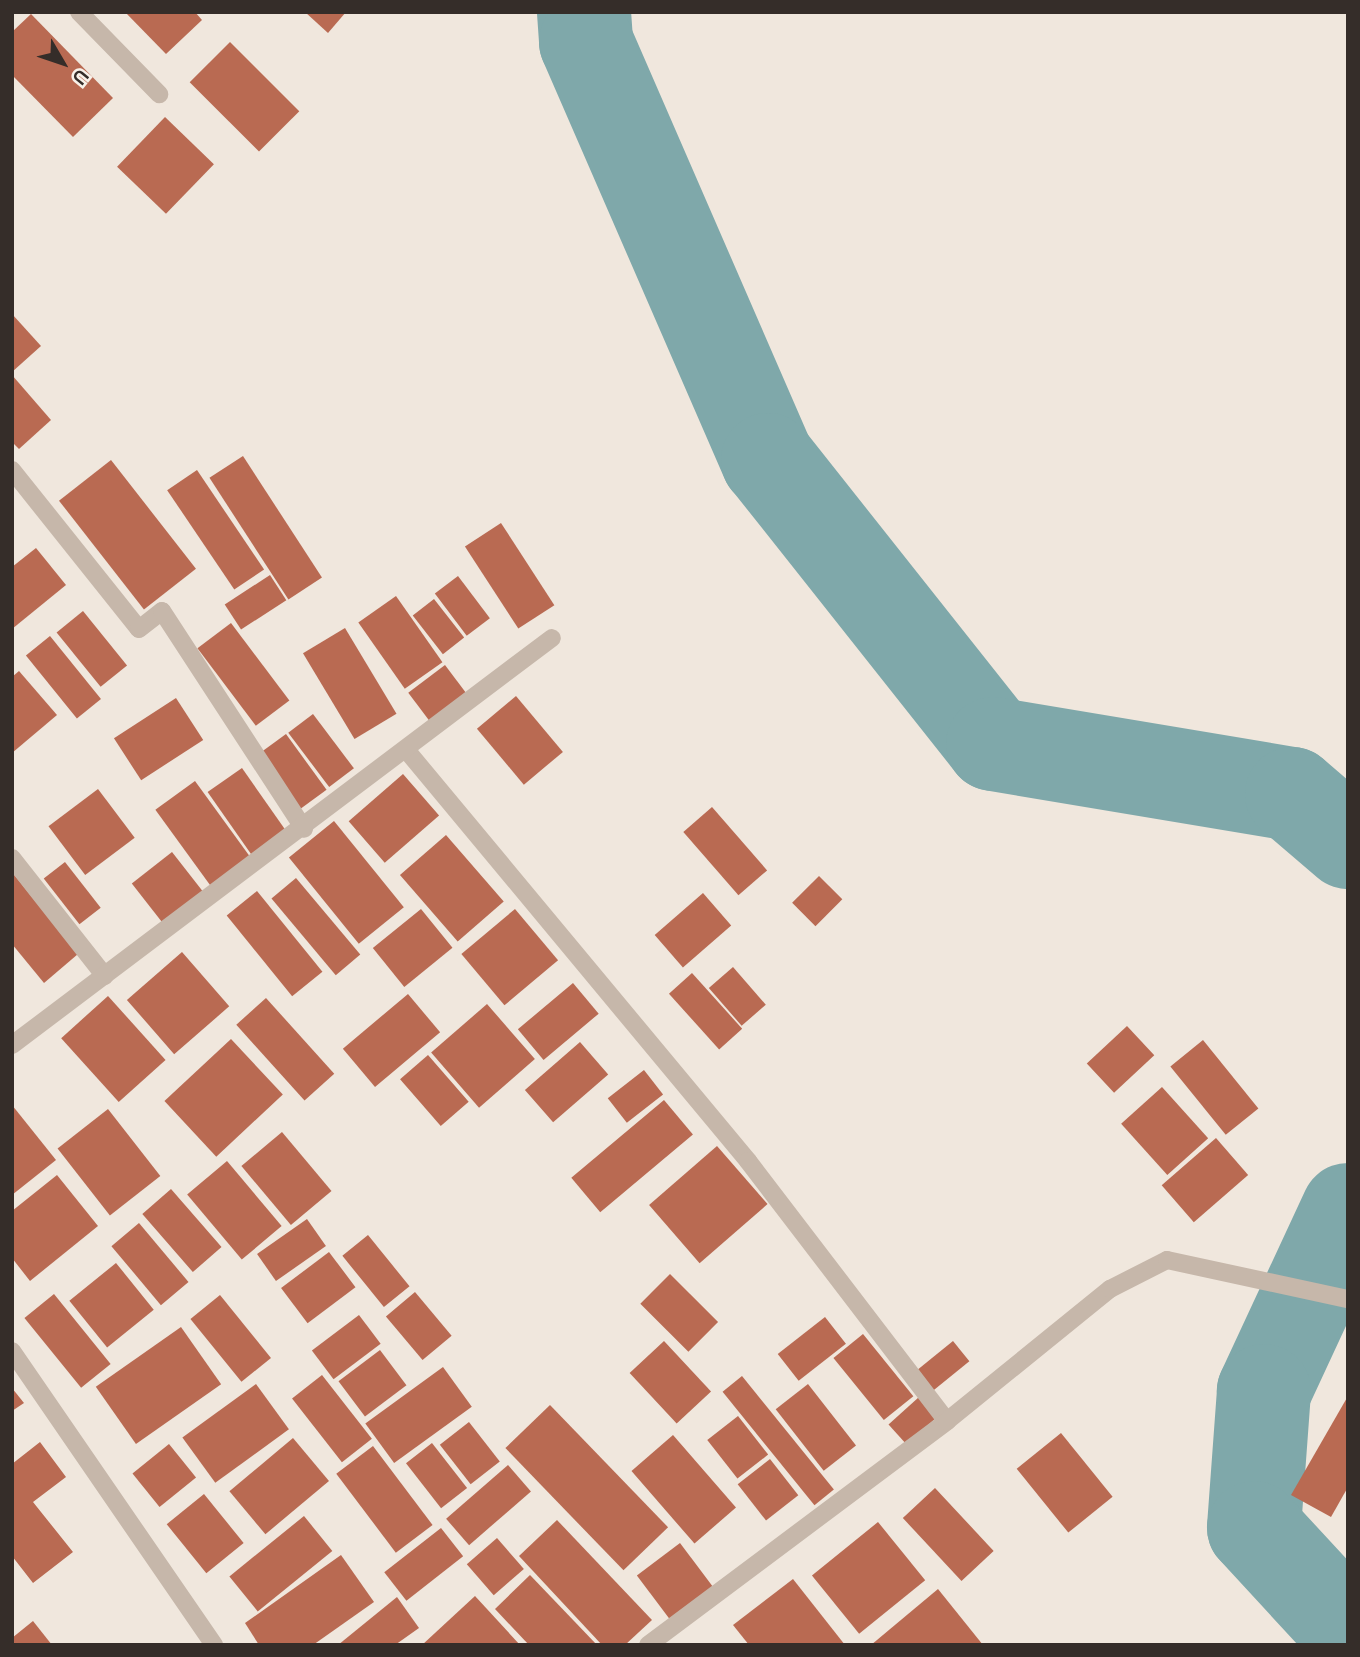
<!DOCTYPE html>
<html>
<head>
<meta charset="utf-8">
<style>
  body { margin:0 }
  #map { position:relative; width:1360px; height:1657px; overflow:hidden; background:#f0e7dd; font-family:Overpass,sans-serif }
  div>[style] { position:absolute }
  .river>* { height:94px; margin:-47px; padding:0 47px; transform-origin:47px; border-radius:47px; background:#7fa8aa }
  .building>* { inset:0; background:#b96a52; transform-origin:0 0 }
  .minor>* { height:18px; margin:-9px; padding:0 9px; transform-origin:9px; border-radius:9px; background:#c6b7aa }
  span { translate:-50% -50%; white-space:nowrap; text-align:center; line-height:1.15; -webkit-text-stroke:7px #f8f1e9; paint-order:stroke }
  .frame { position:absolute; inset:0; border:14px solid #352d29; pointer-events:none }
  .north { position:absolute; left:28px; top:28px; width:70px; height:70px; -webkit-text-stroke:5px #f8f1e9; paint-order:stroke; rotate:129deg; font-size:19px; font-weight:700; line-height:28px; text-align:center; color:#352d29 }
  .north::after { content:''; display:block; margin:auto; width:24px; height:32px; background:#352d29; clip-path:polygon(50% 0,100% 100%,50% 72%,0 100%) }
</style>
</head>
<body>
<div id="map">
  <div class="river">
    <div style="left:584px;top:12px;width:30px;rotate:86deg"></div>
    <div style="left:586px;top:42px;width:456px;rotate:66.5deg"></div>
    <div style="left:768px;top:460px;width:362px;rotate:51.6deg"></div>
    <div style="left:993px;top:744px;width:303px;rotate:9.5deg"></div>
    <div style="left:1292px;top:794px;width:74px;rotate:40.6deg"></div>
    <div style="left:1348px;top:1210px;width:200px;rotate:114.9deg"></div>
    <div style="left:1264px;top:1391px;width:137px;rotate:94.2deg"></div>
    <div style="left:1254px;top:1528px;width:139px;rotate:47.3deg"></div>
  </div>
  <div class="building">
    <div style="clip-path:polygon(125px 12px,195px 12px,202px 20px,166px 54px)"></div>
    <div style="clip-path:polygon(305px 12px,346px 12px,328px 33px)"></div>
    <div style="clip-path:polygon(31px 14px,113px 98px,73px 137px,12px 75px,12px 32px)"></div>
    <div style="left:230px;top:42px;width:98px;height:57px;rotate:45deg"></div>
    <div style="left:165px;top:117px;width:68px;height:69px;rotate:44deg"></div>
    <div style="clip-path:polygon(12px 314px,41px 346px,12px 372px)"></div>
    <div style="clip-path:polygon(12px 375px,51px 420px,19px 449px,12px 442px)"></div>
    <div style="left:243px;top:456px;width:145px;height:40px;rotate:57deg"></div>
    <div style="left:111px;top:460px;width:138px;height:66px;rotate:52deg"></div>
    <div style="left:197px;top:470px;width:120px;height:36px;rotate:56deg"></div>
    <div style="left:501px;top:523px;width:98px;height:43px;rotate:57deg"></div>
    <div style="clip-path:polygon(36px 548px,66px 585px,12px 629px,12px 567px)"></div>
    <div style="left:270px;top:575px;width:30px;height:54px;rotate:57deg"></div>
    <div style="left:458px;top:576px;width:53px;height:29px;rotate:53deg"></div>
    <div style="left:396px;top:596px;width:81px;height:46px;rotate:55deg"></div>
    <div style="left:434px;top:599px;width:49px;height:27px;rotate:52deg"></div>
    <div style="left:83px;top:611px;width:70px;height:34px;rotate:51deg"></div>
    <div style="left:231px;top:623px;width:97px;height:42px;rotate:53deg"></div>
    <div style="left:345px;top:628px;width:100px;height:49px;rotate:59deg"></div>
    <div style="left:50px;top:636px;width:81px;height:31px;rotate:51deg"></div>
    <div style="left:445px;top:665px;width:40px;height:46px;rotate:53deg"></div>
    <div style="clip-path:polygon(19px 671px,57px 715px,12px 753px,12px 677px)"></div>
    <div style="left:516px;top:696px;width:73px;height:51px;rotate:50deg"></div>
    <div style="left:176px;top:698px;width:50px;height:74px;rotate:57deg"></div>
    <div style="left:313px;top:714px;width:68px;height:31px;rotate:53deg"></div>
    <div style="left:286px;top:734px;width:69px;height:33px;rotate:54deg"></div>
    <div style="left:242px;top:768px;width:80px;height:42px;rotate:55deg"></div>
    <div style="left:403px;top:774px;width:55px;height:72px;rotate:49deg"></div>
    <div style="left:195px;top:781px;width:97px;height:49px;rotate:54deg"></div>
    <div style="left:98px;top:789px;width:61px;height:62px;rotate:53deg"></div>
    <div style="left:712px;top:807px;width:84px;height:38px;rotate:49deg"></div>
    <div style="left:334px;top:821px;width:111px;height:58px;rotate:51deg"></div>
    <div style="left:446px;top:835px;width:88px;height:61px;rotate:49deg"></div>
    <div style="left:172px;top:852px;width:54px;height:51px;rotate:52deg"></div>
    <div style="left:65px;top:862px;width:58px;height:27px;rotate:52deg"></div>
    <div style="clip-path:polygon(12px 872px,78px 954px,44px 983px,12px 944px)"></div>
    <div style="left:819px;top:876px;width:33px;height:38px;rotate:45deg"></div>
    <div style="left:296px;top:878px;width:100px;height:32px;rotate:50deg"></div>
    <div style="left:257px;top:891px;width:104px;height:39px;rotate:51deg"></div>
    <div style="left:703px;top:893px;width:43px;height:64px;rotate:49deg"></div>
    <div style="left:421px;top:909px;width:50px;height:62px;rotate:51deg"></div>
    <div style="left:515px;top:909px;width:67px;height:70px;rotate:50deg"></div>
    <div style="left:182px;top:952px;width:72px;height:73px;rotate:49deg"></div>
    <div style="left:733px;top:967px;width:50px;height:32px;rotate:49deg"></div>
    <div style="left:692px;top:973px;width:75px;height:31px;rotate:48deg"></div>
    <div style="left:573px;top:983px;width:40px;height:72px;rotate:50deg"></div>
    <div style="left:408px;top:994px;width:50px;height:85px;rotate:50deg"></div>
    <div style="left:108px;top:996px;width:86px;height:63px;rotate:48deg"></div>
    <div style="left:266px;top:998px;width:102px;height:40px;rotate:48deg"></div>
    <div style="left:487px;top:1004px;width:73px;height:74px;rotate:49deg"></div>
    <div style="left:1127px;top:1026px;width:40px;height:55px;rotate:47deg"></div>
    <div style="left:231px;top:1039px;width:76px;height:91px;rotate:47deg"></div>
    <div style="left:1203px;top:1040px;width:88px;height:42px;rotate:51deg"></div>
    <div style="left:580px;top:1042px;width:43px;height:73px;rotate:49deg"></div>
    <div style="left:428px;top:1055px;width:62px;height:37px;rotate:49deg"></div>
    <div style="left:644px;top:1070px;width:31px;height:46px;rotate:52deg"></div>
    <div style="left:1162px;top:1087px;width:69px;height:55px;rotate:48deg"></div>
    <div style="left:664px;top:1100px;width:45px;height:121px;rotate:50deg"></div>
    <div style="clip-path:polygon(12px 1105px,56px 1160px,12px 1195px)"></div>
    <div style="left:108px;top:1109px;width:85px;height:64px;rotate:52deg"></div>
    <div style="left:282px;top:1132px;width:77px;height:53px;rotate:50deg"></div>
    <div style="left:1216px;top:1138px;width:49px;height:72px;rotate:49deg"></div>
    <div style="left:717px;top:1146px;width:77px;height:90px;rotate:49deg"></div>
    <div style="left:227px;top:1161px;width:85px;height:52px;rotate:50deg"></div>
    <div style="clip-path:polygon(57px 1175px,98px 1226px,30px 1281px,12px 1258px,12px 1211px)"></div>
    <div style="left:171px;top:1189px;width:77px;height:38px;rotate:49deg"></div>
    <div style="left:307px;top:1219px;width:33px;height:61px;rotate:55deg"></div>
    <div style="left:139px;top:1223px;width:77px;height:36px;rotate:50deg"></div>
    <div style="left:368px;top:1235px;width:66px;height:33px;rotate:51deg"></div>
    <div style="left:329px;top:1252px;width:44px;height:60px;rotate:53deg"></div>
    <div style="left:116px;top:1263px;width:60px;height:60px;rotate:51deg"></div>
    <div style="left:670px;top:1274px;width:68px;height:42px;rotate:45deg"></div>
    <div style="left:415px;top:1292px;width:57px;height:38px;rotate:50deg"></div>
    <div style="left:54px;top:1294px;width:90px;height:38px;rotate:51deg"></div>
    <div style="left:220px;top:1295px;width:81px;height:38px;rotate:51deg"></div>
    <div style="left:359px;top:1315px;width:36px;height:59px;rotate:53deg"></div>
    <div style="left:825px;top:1317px;width:34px;height:60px;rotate:52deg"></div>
    <div style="left:181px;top:1327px;width:70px;height:104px;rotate:55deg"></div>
    <div style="left:863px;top:1334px;width:80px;height:38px;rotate:51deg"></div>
    <div style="left:664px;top:1341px;width:69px;height:47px;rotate:47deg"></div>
    <div style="left:953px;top:1341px;width:26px;height:48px;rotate:51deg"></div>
    <div style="left:380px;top:1350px;width:44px;height:52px;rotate:53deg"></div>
    <div style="left:443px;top:1367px;width:49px;height:96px;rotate:54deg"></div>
    <div style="left:322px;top:1375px;width:81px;height:38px;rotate:52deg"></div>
    <div style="left:742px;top:1376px;width:146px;height:25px;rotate:51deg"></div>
    <div style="left:256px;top:1384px;width:56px;height:91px;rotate:54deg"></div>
    <div style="left:808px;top:1384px;width:78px;height:41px;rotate:52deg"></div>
    <div style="clip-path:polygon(12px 1388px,24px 1403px,12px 1411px)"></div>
    <div style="clip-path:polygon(1348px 1396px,1348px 1487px,1331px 1517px,1291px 1495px)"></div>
    <div style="left:919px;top:1397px;width:27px;height:41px;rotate:48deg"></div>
    <div style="left:550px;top:1405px;width:170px;height:62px;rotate:46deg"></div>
    <div style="left:738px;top:1416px;width:49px;height:39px;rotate:52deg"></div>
    <div style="left:469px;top:1422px;width:50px;height:37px;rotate:52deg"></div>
    <div style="left:1061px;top:1433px;width:82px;height:57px;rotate:51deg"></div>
    <div style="left:673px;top:1435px;width:96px;height:55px;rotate:49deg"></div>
    <div style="left:293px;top:1438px;width:56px;height:83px;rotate:50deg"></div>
    <div style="clip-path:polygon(40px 1442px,66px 1477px,33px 1502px,73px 1552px,33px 1583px,12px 1556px,12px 1464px)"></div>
    <div style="left:432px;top:1443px;width:57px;height:33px;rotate:52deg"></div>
    <div style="left:169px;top:1444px;width:43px;height:47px;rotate:51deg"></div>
    <div style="left:373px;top:1446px;width:99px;height:46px;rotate:53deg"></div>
    <div style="left:770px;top:1459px;width:46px;height:41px;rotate:52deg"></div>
    <div style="left:508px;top:1465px;width:35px;height:82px;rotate:49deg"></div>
    <div style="left:935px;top:1488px;width:86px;height:44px;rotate:47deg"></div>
    <div style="left:204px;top:1494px;width:63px;height:48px;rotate:51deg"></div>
    <div style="left:304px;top:1516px;width:45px;height:96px;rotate:51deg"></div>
    <div style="clip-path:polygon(557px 1520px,652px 1620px,625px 1645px,602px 1645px,519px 1556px)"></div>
    <div style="left:878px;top:1522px;width:75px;height:85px;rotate:51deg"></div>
    <div style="left:441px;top:1528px;width:36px;height:72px;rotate:52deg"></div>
    <div style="left:497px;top:1538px;width:41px;height:40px;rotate:49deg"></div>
    <div style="left:680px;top:1543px;width:55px;height:54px;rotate:53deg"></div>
    <div style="clip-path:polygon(341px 1555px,374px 1602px,313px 1645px,259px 1645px,245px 1623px)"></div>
    <div style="clip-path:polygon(530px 1575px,597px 1645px,529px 1645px,495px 1609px)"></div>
    <div style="clip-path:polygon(793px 1579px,845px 1645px,749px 1645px,733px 1625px)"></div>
    <div style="clip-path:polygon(938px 1589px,983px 1645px,871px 1645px)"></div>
    <div style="clip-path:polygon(475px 1596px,520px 1645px,422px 1645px)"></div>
    <div style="clip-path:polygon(397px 1597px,419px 1628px,395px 1645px,338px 1645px)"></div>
    <div style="clip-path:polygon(33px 1621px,52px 1645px,12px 1645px,12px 1638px)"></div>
  </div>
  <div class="minor">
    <div style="left:79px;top:12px;width:115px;rotate:45.7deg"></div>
    <div style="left:12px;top:470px;width:203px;rotate:51.4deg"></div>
    <div style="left:139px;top:629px;width:29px;rotate:-38deg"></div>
    <div style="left:162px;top:611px;width:260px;rotate:56.9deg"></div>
    <div style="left:408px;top:752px;width:532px;rotate:50.26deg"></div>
    <div style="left:748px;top:1161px;width:327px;rotate:52.6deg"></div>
    <div style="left:12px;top:858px;width:150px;rotate:51.8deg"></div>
    <div style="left:12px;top:1045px;width:676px;rotate:-37.01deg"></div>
    <div style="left:12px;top:1351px;width:357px;rotate:55.5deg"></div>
    <div style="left:648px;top:1645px;width:374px;rotate:-36.8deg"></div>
    <div style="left:947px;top:1421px;width:210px;rotate:-39deg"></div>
    <div style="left:1110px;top:1289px;width:64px;rotate:-27deg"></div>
    <div style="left:1167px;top:1260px;width:185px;rotate:12.2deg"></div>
  </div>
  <div class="frame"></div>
  <div class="north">U</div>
</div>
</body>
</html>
